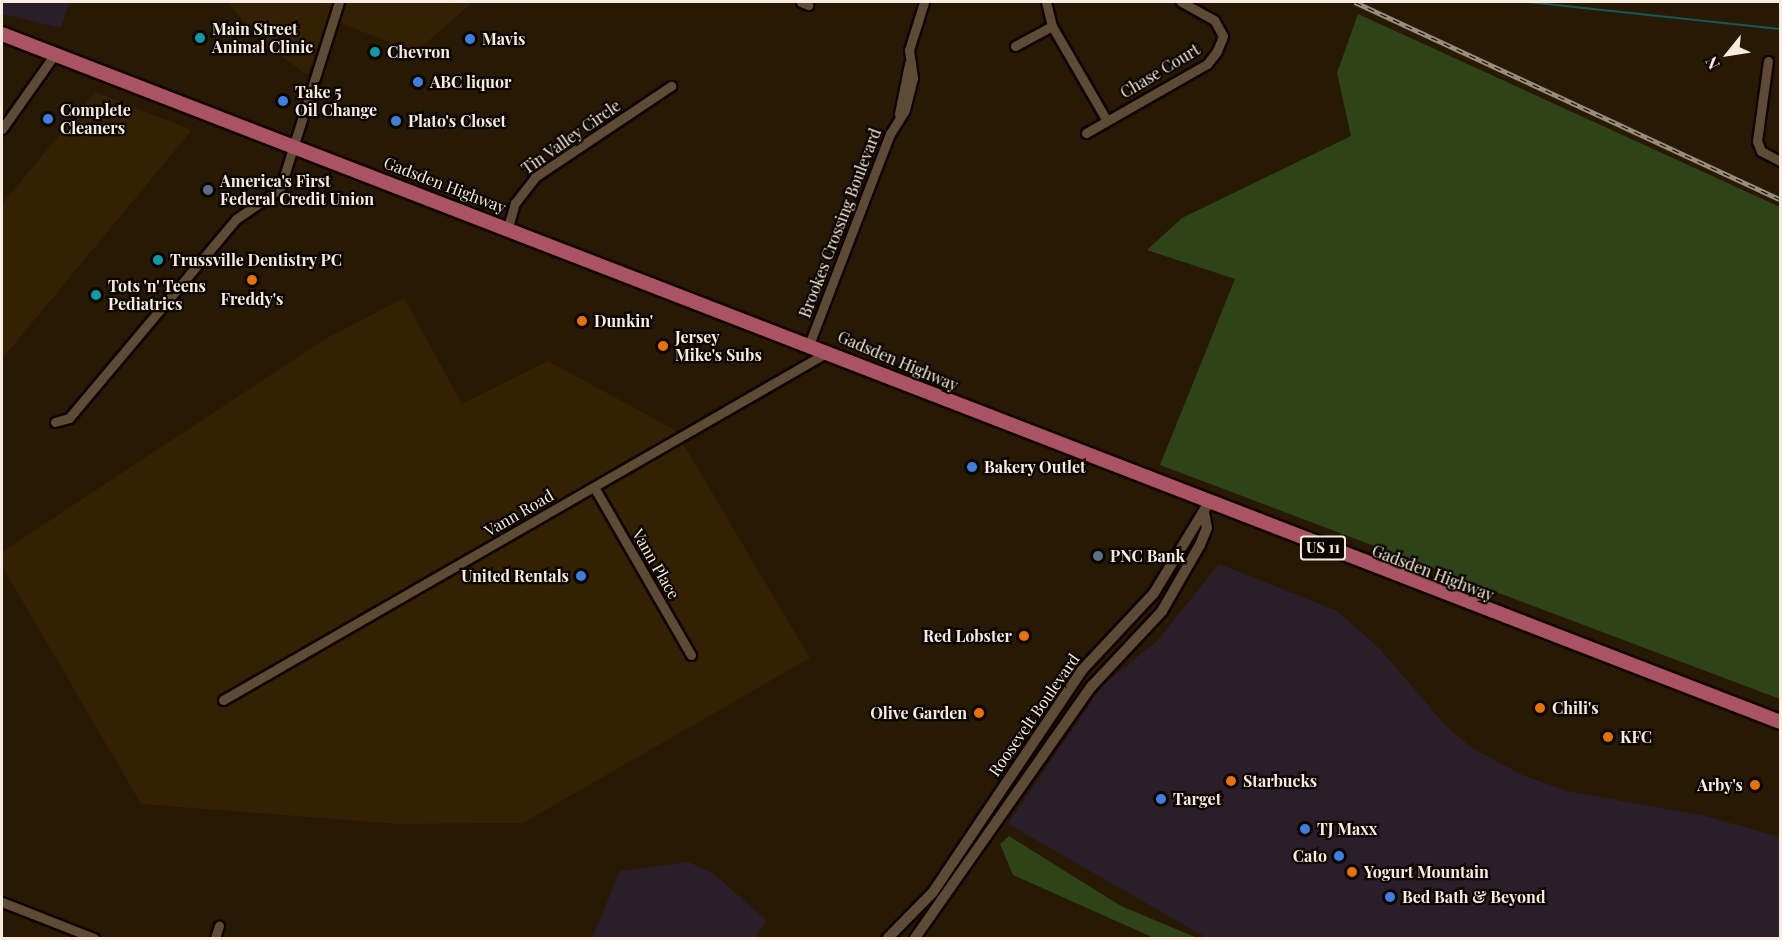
<!DOCTYPE html>
<html>
<head>
<meta charset="utf-8">
<style>
  body { margin:0 }
  #map { position:relative; width:1782px; height:940px; overflow:hidden; background:#281904; font-family:"Playfair Display",serif }
  div>[style] { position:absolute }
  .commercial>* { inset:0; background:#2b1e2b }
  .built>* { inset:0; background:#342003 }
  .green>* { inset:0; background:#2e4418 }
  .stream>* { height:2px; margin:-1px; padding:0 1px; transform-origin:1px; border-radius:1px; background:#195659 }
  .roads { filter:drop-shadow(2px 0 #110400) drop-shadow(-2px 0 #110400) drop-shadow(0 2px #110400) drop-shadow(0 -2px #110400) }
  .minor>* { height:9px; margin:-4.5px; padding:0 4.5px; transform-origin:4.5px; border-radius:4.5px; background:#5d4b35 }
  .tertiary>* { height:10px; margin:-5px; padding:0 5px; transform-origin:5px; border-radius:5px; background:#5d4b35 }
  .primary>* { height:14px; margin:-7px; padding:0 7px; transform-origin:7px; border-radius:7px; background:#aa5363 }
  .rail>* { height:4.5px; margin-top:-2.25px; transform-origin:0; background:repeating-linear-gradient(90deg,#0c0601 0 7px,#998c7b 0 14px); box-sizing:border-box; border-block:2px solid #998c7b }
  .dots>* { width:16px; height:16px; translate:-50% -50%; box-sizing:border-box; border:3px solid #0c0601; border-radius:50% }
  span { translate:-50% -50%; white-space:nowrap; text-align:center; line-height:1.15; -webkit-text-stroke:4.5px #0c0601; paint-order:stroke }
  .shield-label span { padding:2px 4px; background:#0c0601; border:2px solid; border-radius:4px; -webkit-text-stroke-width:0 }
  .shield-label { font-size:15px; color:#f7ecdf; font-weight:700 }
  .poi-label { font-size:16px; color:#f7ecdf; font-weight:700 }
  .left { translate:0 -50%; text-align:left }
  .right { translate:-100% -50%; text-align:right }
  .street-label { font-size:16px; color:#f7ecdf }
  .frame { position:absolute; inset:0; border:3px solid #f7ecdf; pointer-events:none }
  .north { position:absolute; left:1698px; top:24px; width:60px; height:60px; -webkit-text-stroke:4px #0c0601; paint-order:stroke; rotate:240deg; font-size:16px; font-weight:700; line-height:24px; text-align:center; color:#f7ecdf }
  .north::after { content:''; display:block; margin:auto; width:21px; height:27px; background:#f7ecdf; clip-path:polygon(50% 0,100% 100%,50% 72%,0 100%) }
</style>
</head>
<body>
<div id="map">
  <div class="commercial">
    <div style="clip-path:polygon(2px 2px,69px 2px,61px 28px,2px 14px)"></div>
    <div style="clip-path:polygon(1219px 564px,1337px 611px,1380px 649px,1446px 726px,1472px 748px,1522px 775px,1567px 791px,1705px 816px,1780px 837px,1780px 938px,1207px 938px,1008px 824px,1102px 686px,1158px 640px)"></div>
    <div style="clip-path:polygon(688px 862px,713px 873px,767px 921px,754px 938px,592px 938px,620px 871px)"></div>
  </div>
  <div class="built">
    <div style="clip-path:polygon(227px 2px,473px 2px,416px 52px,329px 19px,307px 75px,258px 39px)"></div>
    <div style="clip-path:polygon(95px 92px,192px 130px,2px 359px,2px 204px)"></div>
    <div style="clip-path:polygon(404px 298px,462px 404px,548px 361px,675px 430px,810px 658px,523px 823px,398px 824px,141px 804px,2px 566px,2px 552px,325px 339px)"></div>
  </div>
  <div class="green">
    <div style="clip-path:polygon(1358px 14px,1780px 207px,1780px 699px,1160px 465px,1235px 279px,1147px 250px,1182px 218px,1351px 136px,1337px 73px)"></div>
    <div style="clip-path:polygon(1009px 836px,1121px 906px,1197px 938px,1154px 938px,1013px 875px,1000px 844px)"></div>
  </div>
  <div class="stream">
    <div style="left:1458px;top:2px;width:70px"></div>
    <div style="left:1528px;top:2px;width:253px;rotate:6.1deg"></div>
  </div>
  <div class="roads">
    <div class="minor">
      <div style="left:801px;top:2px;width:8px;rotate:23deg"></div>
      <div style="left:1046px;top:2px;width:25px;rotate:76deg"></div>
      <div style="left:1052px;top:26px;width:108px;rotate:59.9deg"></div>
      <div style="left:1015px;top:46px;width:42px;rotate:-28.4deg"></div>
      <div style="left:1768px;top:61px;width:81px;rotate:97.8deg"></div>
      <div style="left:1757px;top:141px;width:11px;rotate:68deg"></div>
      <div style="left:1761px;top:151px;width:21px;rotate:28deg"></div>
      <div style="left:899px;top:114px;width:51px;rotate:-78.7deg"></div>
      <div style="left:2px;top:129px;width:92px;rotate:-54.8deg"></div>
      <div style="left:1086px;top:133px;width:139px;rotate:-29.7deg"></div>
      <div style="left:1207px;top:64px;width:16px;rotate:-52deg"></div>
      <div style="left:1217px;top:51px;width:16px;rotate:-68deg"></div>
      <div style="left:1223px;top:36px;width:18px;rotate:-119deg"></div>
      <div style="left:1214px;top:20px;width:38px;rotate:-151deg"></div>
      <div style="left:508px;top:227px;width:25px;rotate:-74deg"></div>
      <div style="left:515px;top:203px;width:33px;rotate:-52deg"></div>
      <div style="left:535px;top:177px;width:164px;rotate:-33.8deg"></div>
      <div style="left:810px;top:342px;width:223px;rotate:-69deg"></div>
      <div style="left:890px;top:134px;width:28px;rotate:-58deg"></div>
      <div style="left:905px;top:110px;width:33px;rotate:-76deg"></div>
      <div style="left:913px;top:78px;width:28px;rotate:-98deg"></div>
      <div style="left:909px;top:50px;width:50px;rotate:-72.6deg"></div>
      <div style="left:55px;top:422px;width:15px;rotate:-16deg"></div>
      <div style="left:69px;top:418px;width:260px;rotate:-50deg"></div>
      <div style="left:236px;top:219px;width:53px;rotate:-34.3deg"></div>
      <div style="left:280px;top:189px;width:196px;rotate:-72.5deg"></div>
      <div style="left:594px;top:487px;width:194px;rotate:60deg"></div>
      <div style="left:223px;top:700px;width:698px;rotate:-29.91deg"></div>
      <div style="left:2px;top:902px;width:99px;rotate:21.4deg"></div>
      <div style="left:215px;top:938px;width:13px;rotate:-72deg"></div>
    </div>
    <div class="tertiary">
      <div style="left:888px;top:938px;width:64px;rotate:-45.6deg"></div>
      <div style="left:933px;top:892px;width:267px;rotate:-56.1deg"></div>
      <div style="left:1082px;top:670px;width:105px;rotate:-46.9deg"></div>
      <div style="left:1154px;top:593px;width:104px;rotate:-58.8deg"></div>
      <div style="left:915px;top:938px;width:307px;rotate:-55deg"></div>
      <div style="left:1091px;top:687px;width:104px;rotate:-46.9deg"></div>
      <div style="left:1162px;top:611px;width:76px;rotate:-60.1deg"></div>
      <div style="left:1200px;top:545px;width:18px;rotate:-68deg"></div>
      <div style="left:1207px;top:528px;width:16px;rotate:-101deg"></div>
    </div>
    <div class="primary">
      <div style="left:2px;top:34px;width:1906px;rotate:21.15deg"></div>
    </div>
  </div>
  <div class="rail">
    <div style="left:1355px;top:2px;width:468px;rotate:24.9deg"></div>
  </div>
  <div class="dots">
    <div style="left:200px;top:38px;background:#0f9aa8"></div>
    <div style="left:470px;top:39px;background:#3f7fe0"></div>
    <div style="left:375px;top:52px;background:#0f9aa8"></div>
    <div style="left:418px;top:82px;background:#3f7fe0"></div>
    <div style="left:283px;top:101px;background:#3f7fe0"></div>
    <div style="left:48px;top:119px;background:#3f7fe0"></div>
    <div style="left:396px;top:121px;background:#3f7fe0"></div>
    <div style="left:208px;top:190px;background:#5c6f8a"></div>
    <div style="left:158px;top:260px;background:#0f9aa8"></div>
    <div style="left:252px;top:280px;background:#e8710a"></div>
    <div style="left:96px;top:295px;background:#0f9aa8"></div>
    <div style="left:582px;top:321px;background:#e8710a"></div>
    <div style="left:663px;top:346px;background:#e8710a"></div>
    <div style="left:972px;top:467px;background:#3f7fe0"></div>
    <div style="left:1098px;top:556px;background:#5c6f8a"></div>
    <div style="left:581px;top:576px;background:#3f7fe0"></div>
    <div style="left:1024px;top:636px;background:#e8710a"></div>
    <div style="left:1540px;top:708px;background:#e8710a"></div>
    <div style="left:979px;top:713px;background:#e8710a"></div>
    <div style="left:1608px;top:737px;background:#e8710a"></div>
    <div style="left:1231px;top:781px;background:#e8710a"></div>
    <div style="left:1755px;top:785px;background:#e8710a"></div>
    <div style="left:1161px;top:799px;background:#3f7fe0"></div>
    <div style="left:1305px;top:829px;background:#3f7fe0"></div>
    <div style="left:1339px;top:856px;background:#3f7fe0"></div>
    <div style="left:1352px;top:872px;background:#e8710a"></div>
    <div style="left:1390px;top:897px;background:#3f7fe0"></div>
  </div>
  <div class="shield-label">
    <span style="left:1323px;top:548px">US 11</span>
  </div>
  <div class="poi-label">
    <span class="left" style="left:212px;top:38px">Main Street<br>Animal Clinic</span>
    <span class="left" style="left:482px;top:39px">Mavis</span>
    <span class="left" style="left:387px;top:52px">Chevron</span>
    <span class="left" style="left:430px;top:82px">ABC liquor</span>
    <span class="left" style="left:295px;top:101px">Take 5<br>Oil Change</span>
    <span class="left" style="left:60px;top:119px">Complete<br>Cleaners</span>
    <span class="left" style="left:408px;top:121px">Plato's Closet</span>
    <span class="left" style="left:220px;top:190px">America's First<br>Federal Credit Union</span>
    <span class="left" style="left:170px;top:260px">Trussville Dentistry PC</span>
    <span class="left" style="left:108px;top:295px">Tots 'n' Teens<br>Pediatrics</span>
    <span style="left:252px;top:299px">Freddy's</span>
    <span class="left" style="left:594px;top:321px">Dunkin'</span>
    <span class="left" style="left:675px;top:346px">Jersey<br>Mike's Subs</span>
    <span class="left" style="left:984px;top:467px">Bakery Outlet</span>
    <span class="left" style="left:1110px;top:556px">PNC Bank</span>
    <span class="right" style="left:569px;top:576px">United Rentals</span>
    <span class="right" style="left:1012px;top:636px">Red Lobster</span>
    <span class="left" style="left:1552px;top:708px">Chili's</span>
    <span class="right" style="left:967px;top:713px">Olive Garden</span>
    <span class="left" style="left:1620px;top:737px">KFC</span>
    <span class="left" style="left:1243px;top:781px">Starbucks</span>
    <span class="right" style="left:1743px;top:785px">Arby's</span>
    <span class="left" style="left:1173px;top:799px">Target</span>
    <span class="left" style="left:1317px;top:829px">TJ Maxx</span>
    <span class="right" style="left:1327px;top:856px">Cato</span>
    <span class="left" style="left:1364px;top:872px">Yogurt Mountain</span>
    <span class="left" style="left:1402px;top:897px">Bed Bath &amp; Beyond</span>
  </div>
  <div class="street-label">
    <span style="left:1160px;top:71px;rotate:-31deg">Chase Court</span>
    <span style="left:571px;top:137px;rotate:-35deg">Tin Valley Circle</span>
    <span style="left:445px;top:185px;rotate:21deg">Gadsden Highway</span>
    <span style="left:840px;top:223px;rotate:-69deg">Brookes Crossing Boulevard</span>
    <span style="left:898px;top:361px;rotate:23deg">Gadsden Highway</span>
    <span style="left:519px;top:513px;rotate:-30deg">Vann Road</span>
    <span style="left:656px;top:564px;rotate:60deg">Vann Place</span>
    <span style="left:1433px;top:573px;rotate:21deg">Gadsden Highway</span>
    <span style="left:1034px;top:715px;rotate:-55deg">Roosevelt Boulevard</span>
  </div>
  <div class="frame"></div>
  <div class="north">N</div>
</div>
</body>
</html>
